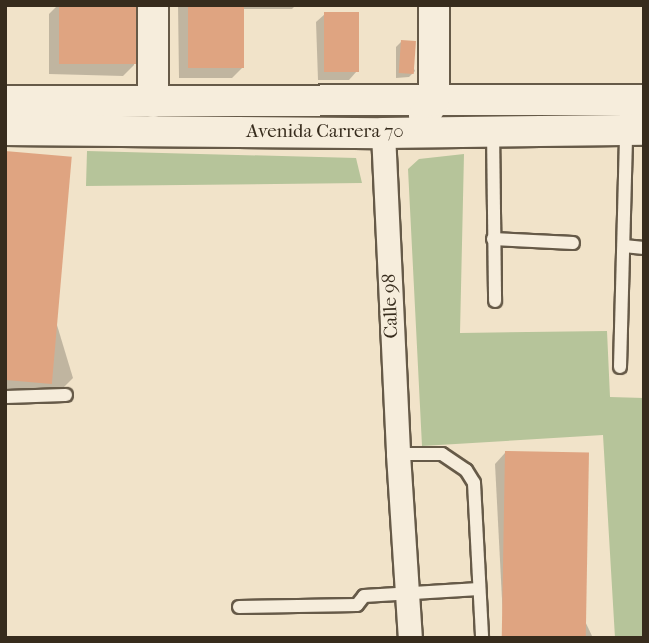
<!DOCTYPE html>
<html>
<head>
<meta charset="utf-8">
<style>
  body { margin:0 }
  #map { position:relative; width:649px; height:643px; overflow:hidden; background:#f1e3c9; font-family:"IM FELL French Canon",serif }
  div>[style] { position:absolute }
  .green>* { inset:0; background:#b6c49a }
  .shadow>* { inset:0; background:#0003 }
  .building>* { inset:0; background:#dfa481; transform-origin:0 0 }
  .roads { filter:drop-shadow(2px 0 #665a48) drop-shadow(-2px 0 #665a48) drop-shadow(0 2px #665a48) drop-shadow(0 -2px #665a48) }
  .service>* { height:12px; margin:-6px; padding:0 6px; transform-origin:6px; border-radius:6px; background:#f6eddc }
  .minor>* { height:23px; margin:-11.5px; padding:0 11.5px; transform-origin:11.5px; border-radius:11.5px; background:#f6eddc }
  .tertiary>* { height:30px; margin:-15px; padding:0 15px; transform-origin:15px; border-radius:15px; background:#f6eddc }
  span { translate:-50% -50%; white-space:nowrap; text-align:center; line-height:1.15; -webkit-text-stroke:5px #f6eddc; paint-order:stroke }
  .street-label { font-size:19px; color:#372c1d }
  .frame { position:absolute; inset:0; border:7px solid #372c1d; pointer-events:none }
</style>
</head>
<body>
<div id="map">
  <div class="green">
    <div style="clip-path:polygon(87px 151px,356px 158px,362px 183px,86px 186px)"></div>
    <div style="clip-path:polygon(464px 154px,460px 333px,607px 331px,610px 397px,644px 398px,644px 638px,615px 638px,603px 435px,422px 446px,408px 169px,419px 159px)"></div>
  </div>
  <div class="shadow">
    <div style="clip-path:polygon(58px 5px,134px 5px,134px 65px,123px 76px,49px 74px,49px 14px)"></div>
    <div style="clip-path:polygon(178px 5px,296px 5px,292px 9px,243px 9px,243px 67px,232px 78px,179px 78px)"></div>
    <div style="clip-path:polygon(325px 14px,357px 71px,349px 80px,318px 80px,316px 22px)"></div>
    <div style="clip-path:polygon(401px 42px,415px 71px,409px 77px,396px 78px,396px 47px)"></div>
    <div style="clip-path:polygon(5px 153px,73px 378px,62px 389px,5px 389px)"></div>
    <div style="clip-path:polygon(505px 453px,593px 638px,504px 638px,495px 464px)"></div>
  </div>
  <div class="building">
    <div style="left:59px;top:5px;width:77px;height:59px"></div>
    <div style="left:188px;top:5px;width:56px;height:63px"></div>
    <div style="left:324px;top:12px;width:35px;height:60px"></div>
    <div style="left:401px;top:40px;width:15px;height:33px;rotate:4deg"></div>
    <div style="left:5px;top:151px;width:67px;height:228px;rotate:5deg"></div>
    <div style="left:505px;top:451px;width:84px;height:187px;rotate:1deg"></div>
  </div>
  <div class="roads">
    <div class="service">
      <div style="left:493px;top:130px;width:171px;rotate:89.3deg"></div>
      <div style="left:493px;top:239px;width:80px;rotate:2.9deg"></div>
      <div style="left:624px;top:246px;width:20px;rotate:6deg"></div>
      <div style="left:620px;top:367px;width:236px;rotate:-88.5deg"></div>
      <div style="left:5px;top:397px;width:61px;rotate:-1.9deg"></div>
      <div style="left:398px;top:454px;width:44px"></div>
      <div style="left:442px;top:454px;width:29px;rotate:34deg"></div>
      <div style="left:466px;top:470px;width:15px;rotate:58deg"></div>
      <div style="left:474px;top:483px;width:155px;rotate:87deg"></div>
      <div style="left:239px;top:607px;width:118px;rotate:-1deg"></div>
      <div style="left:357px;top:605px;width:11px;rotate:-52deg"></div>
      <div style="left:364px;top:596px;width:115px;rotate:-3.5deg"></div>
    </div>
    <div class="minor">
      <div style="left:383px;top:133px;width:321px;rotate:87.3deg"></div>
      <div style="left:398px;top:454px;width:184px;rotate:86.3deg"></div>
    </div>
    <div class="tertiary">
      <div style="left:5px;top:101px;width:639px;rotate:-0.09deg"></div>
      <div style="left:153px;top:102px;width:97px;rotate:-90deg"></div>
      <div style="left:424px;top:116px;width:18px;rotate:-56deg"></div>
      <div style="left:434px;top:101px;width:96px;rotate:-90deg"></div>
      <div style="left:5px;top:130px;width:378px;rotate:0.5deg"></div>
      <div style="left:383px;top:133px;width:261px;rotate:-0.7deg"></div>
    </div>
  </div>
  <div class="street-label">
    <span style="left:325px;top:132px">Avenida Carrera 70</span>
    <span style="left:391px;top:306px;rotate:-92deg">Calle 98</span>
  </div>
  <div class="frame"></div>
</div>
</body>
</html>
